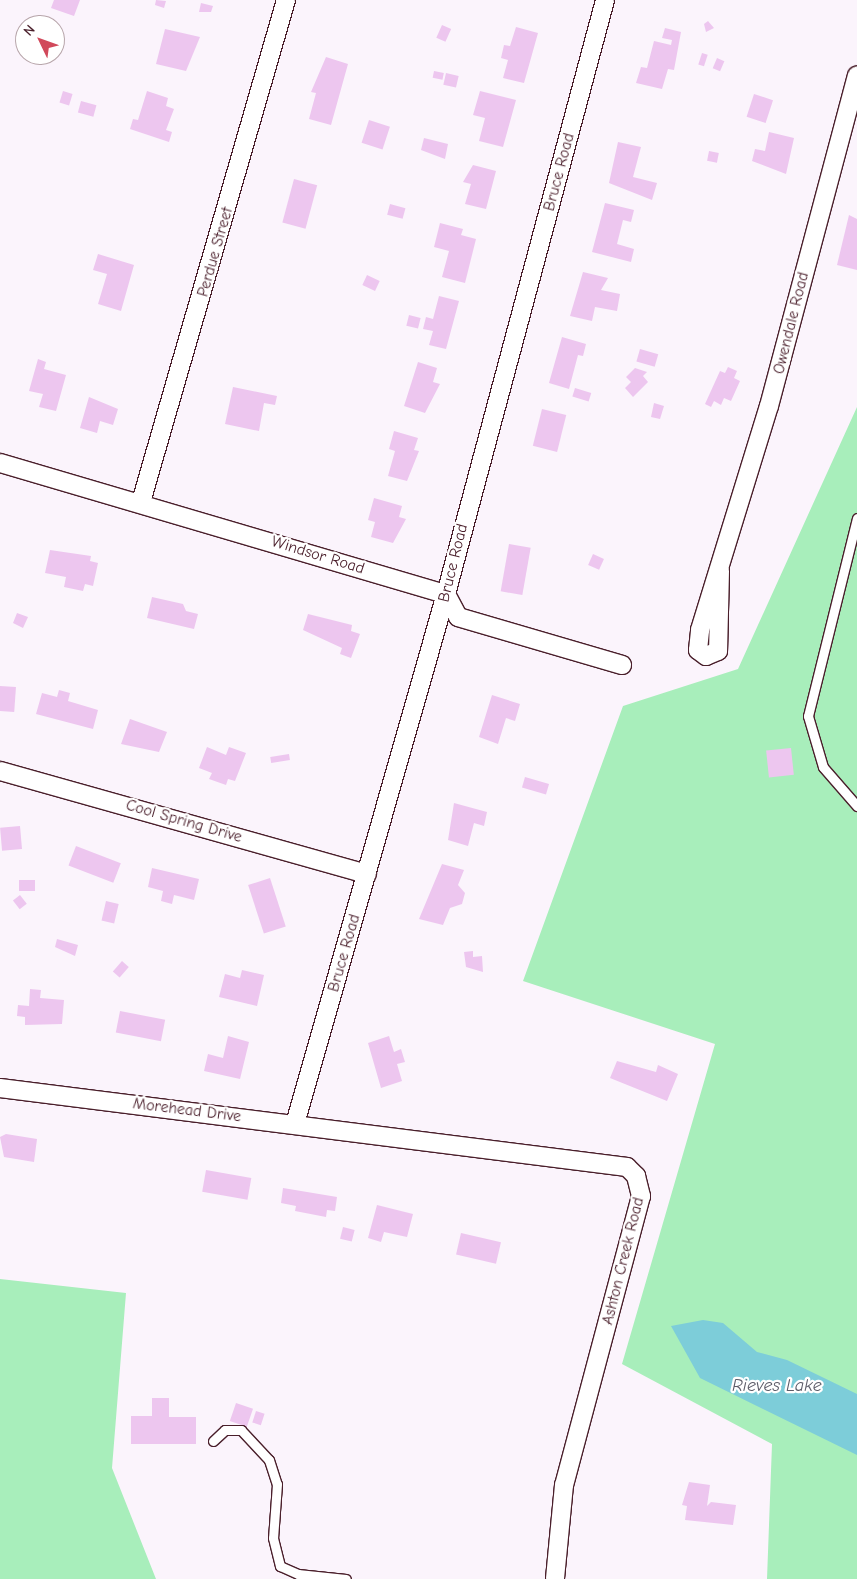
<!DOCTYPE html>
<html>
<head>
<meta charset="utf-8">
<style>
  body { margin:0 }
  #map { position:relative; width:857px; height:1579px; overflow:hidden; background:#fbf4fc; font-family:"Comic Neue",sans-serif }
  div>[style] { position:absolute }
  .green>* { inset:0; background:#a8eebb }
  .water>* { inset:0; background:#7dcdd9 }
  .building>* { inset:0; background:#edc6ef; transform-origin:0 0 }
  .roads { filter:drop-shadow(1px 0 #4a1f2b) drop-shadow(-1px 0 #4a1f2b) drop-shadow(0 1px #4a1f2b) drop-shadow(0 -1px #4a1f2b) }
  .lane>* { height:9px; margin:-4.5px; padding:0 4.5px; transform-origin:4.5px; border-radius:4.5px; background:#fff }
  .street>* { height:18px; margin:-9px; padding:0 9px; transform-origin:9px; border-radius:9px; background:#fff }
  span { translate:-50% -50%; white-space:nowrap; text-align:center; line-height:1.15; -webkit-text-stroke:4.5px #fff; paint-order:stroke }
  .street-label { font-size:16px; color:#4a1f2b }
  .water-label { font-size:18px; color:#5c5c68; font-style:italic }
  .north { position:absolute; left:15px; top:15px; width:50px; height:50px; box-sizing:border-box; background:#fff; border:1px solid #b7a5aa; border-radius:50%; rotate:312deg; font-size:14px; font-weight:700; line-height:20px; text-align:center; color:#4a1f2b }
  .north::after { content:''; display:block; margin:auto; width:18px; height:22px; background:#d1495b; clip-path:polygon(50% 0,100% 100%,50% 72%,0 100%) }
</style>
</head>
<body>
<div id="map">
  <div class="green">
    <div style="clip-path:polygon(857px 407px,857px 1579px,767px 1579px,772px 1444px,622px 1364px,715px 1044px,523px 981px,623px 706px,738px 669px)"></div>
    <div style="clip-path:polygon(0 1279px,126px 1293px,112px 1468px,156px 1579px,0 1579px)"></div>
  </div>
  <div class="water">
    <div style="clip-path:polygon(703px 1320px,723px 1323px,757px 1352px,787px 1360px,857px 1394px,857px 1455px,700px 1378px,671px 1326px)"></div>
  </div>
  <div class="building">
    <div style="clip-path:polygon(54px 0,80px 0,74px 16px,51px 8px)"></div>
    <div style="clip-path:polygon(156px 0,166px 1px,164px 8px,155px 5px)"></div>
    <div style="clip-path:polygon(201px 3px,213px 6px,211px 12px,199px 12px)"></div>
    <div style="clip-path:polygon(708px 21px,714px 28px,706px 32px,704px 24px)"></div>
    <div style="left:442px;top:25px;width:10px;height:14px;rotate:24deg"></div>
    <div style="clip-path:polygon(516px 27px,538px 33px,524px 83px,503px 78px,508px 60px,501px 58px,504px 45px,510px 46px)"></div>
    <div style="clip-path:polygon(665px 28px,681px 32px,674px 70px,668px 69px,662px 89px,636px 83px,641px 67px,647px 68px,654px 41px,671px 45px,672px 40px,662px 38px)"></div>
    <div style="clip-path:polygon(165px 29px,200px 37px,186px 71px,156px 64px)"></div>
    <div style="left:702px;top:53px;width:6px;height:12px;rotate:18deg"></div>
    <div style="clip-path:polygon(326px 57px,348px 64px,331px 125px,309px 119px,316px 93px,311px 92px)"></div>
    <div style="left:717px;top:58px;width:8px;height:11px;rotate:23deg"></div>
    <div style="left:434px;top:71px;width:10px;height:7px;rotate:11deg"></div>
    <div style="left:446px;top:73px;width:13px;height:12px;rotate:13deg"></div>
    <div style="left:63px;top:91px;width:10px;height:12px;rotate:17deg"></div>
    <div style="clip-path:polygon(147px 91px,168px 98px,166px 106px,174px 109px,166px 130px,172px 132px,169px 142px,130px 129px,133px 119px,138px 120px)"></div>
    <div style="clip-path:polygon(480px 91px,516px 100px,503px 147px,479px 141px,485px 118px,473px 115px)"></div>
    <div style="left:754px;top:94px;width:20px;height:24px;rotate:18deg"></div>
    <div style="left:81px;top:101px;width:16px;height:12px;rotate:15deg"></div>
    <div style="left:369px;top:120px;width:22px;height:24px;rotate:18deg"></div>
    <div style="clip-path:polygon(769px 132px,794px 138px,786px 174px,752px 161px,755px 149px,765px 151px)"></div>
    <div style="clip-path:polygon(424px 138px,448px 144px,445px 159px,421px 150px)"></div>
    <div style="clip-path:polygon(618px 142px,641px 147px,633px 177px,657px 183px,652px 200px,609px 183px)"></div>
    <div style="left:709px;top:151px;width:10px;height:10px;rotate:11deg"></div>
    <div style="clip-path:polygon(473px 165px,496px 171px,486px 209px,465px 204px,471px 184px,463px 182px)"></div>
    <div style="left:294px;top:179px;width:24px;height:45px;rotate:15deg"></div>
    <div style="clip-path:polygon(605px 203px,634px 210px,631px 222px,623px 220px,617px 244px,634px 249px,631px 262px,592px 252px)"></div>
    <div style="left:390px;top:204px;width:16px;height:11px;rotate:15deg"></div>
    <div style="clip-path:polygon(849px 215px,857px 219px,857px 270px,837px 265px)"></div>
    <div style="clip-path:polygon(440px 223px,463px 229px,461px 235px,476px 239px,465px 283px,442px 277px,449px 251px,434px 247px)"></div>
    <div style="clip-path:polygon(98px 254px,134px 265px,121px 311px,98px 304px,107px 274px,93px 270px)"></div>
    <div style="clip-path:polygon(583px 272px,608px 278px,601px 290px,620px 294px,617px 311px,595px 307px,592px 321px,570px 316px)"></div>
    <div style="left:367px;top:275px;width:14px;height:11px;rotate:25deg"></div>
    <div style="clip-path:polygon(439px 296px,459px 301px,446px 349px,429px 345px,433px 331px,423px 329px,426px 317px,433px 319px)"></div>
    <div style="left:409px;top:315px;width:12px;height:11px;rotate:14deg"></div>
    <div style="clip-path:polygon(562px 337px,586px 344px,583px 356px,578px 355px,569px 389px,549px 383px)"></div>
    <div style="left:640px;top:349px;width:19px;height:13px;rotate:16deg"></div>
    <div style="clip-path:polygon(38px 359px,46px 362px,44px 369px,66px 375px,56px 411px,39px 407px,43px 394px,29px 391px)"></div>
    <div style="clip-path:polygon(418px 362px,437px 368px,433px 382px,440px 384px,425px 413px,404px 406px)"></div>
    <div style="clip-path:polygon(728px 367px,737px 371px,734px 378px,740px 381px,731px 401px,724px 398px,721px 405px,714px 401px,711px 407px,705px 404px,720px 371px,725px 373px)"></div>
    <div style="clip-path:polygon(635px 368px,647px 372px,643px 376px,648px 382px,633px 397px,625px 388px,631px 382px,626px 377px)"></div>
    <div style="clip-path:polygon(233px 387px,277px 396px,275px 405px,264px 403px,259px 431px,225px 424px)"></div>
    <div style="left:575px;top:388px;width:17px;height:9px;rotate:17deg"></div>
    <div style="clip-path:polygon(89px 397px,118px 409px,113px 425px,100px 421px,97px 433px,80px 428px)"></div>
    <div style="clip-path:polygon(654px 403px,664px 406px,660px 419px,651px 417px)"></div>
    <div style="left:542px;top:409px;width:25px;height:38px;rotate:14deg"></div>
    <div style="clip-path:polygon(394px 431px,418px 438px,414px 450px,419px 451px,407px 481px,388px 476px,395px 451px,389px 449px)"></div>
    <div style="clip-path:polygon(374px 498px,402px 506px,399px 517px,406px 519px,393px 543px,371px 537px,375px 522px,368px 520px)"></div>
    <div style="left:509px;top:544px;width:22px;height:48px;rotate:10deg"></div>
    <div style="clip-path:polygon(50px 550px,91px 556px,90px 561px,98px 563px,93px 586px,85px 584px,83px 591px,64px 587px,66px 577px,45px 573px)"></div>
    <div style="left:593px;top:554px;width:12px;height:12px;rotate:24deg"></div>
    <div style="clip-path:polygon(152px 597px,183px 604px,186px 611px,198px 614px,194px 629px,147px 618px)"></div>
    <div style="clip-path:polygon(17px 613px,28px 617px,23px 628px,13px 623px)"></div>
    <div style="clip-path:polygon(308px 614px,352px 625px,351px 631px,360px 634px,351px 658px,340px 654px,342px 648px,303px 630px)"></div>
    <div style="left:0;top:686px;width:16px;height:25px;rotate:4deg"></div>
    <div style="clip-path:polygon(59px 690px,70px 693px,68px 701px,98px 710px,93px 729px,36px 714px,42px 693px,57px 697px)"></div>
    <div style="clip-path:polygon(492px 695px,520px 704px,515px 721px,506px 718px,498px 744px,479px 737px)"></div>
    <div style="clip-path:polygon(130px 719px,167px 732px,159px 752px,121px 744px)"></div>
    <div style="clip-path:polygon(207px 747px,226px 755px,229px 747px,246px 753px,235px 781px,228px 779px,226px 785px,209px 779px,212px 773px,199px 768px)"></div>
    <div style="left:791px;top:748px;width:27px;height:25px;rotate:84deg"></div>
    <div style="left:289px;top:754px;width:6px;height:19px;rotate:81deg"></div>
    <div style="left:525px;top:777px;width:25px;height:11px;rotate:16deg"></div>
    <div style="clip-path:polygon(454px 803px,487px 812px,484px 826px,474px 823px,468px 846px,448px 840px)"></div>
    <div style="left:20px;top:826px;width:23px;height:20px;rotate:85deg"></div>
    <div style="left:76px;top:846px;width:48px;height:21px;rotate:21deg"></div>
    <div style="clip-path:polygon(442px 864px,464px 870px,458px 885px,465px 893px,462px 904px,450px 908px,443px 925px,419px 919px)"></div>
    <div style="clip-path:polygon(152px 868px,199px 879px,194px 900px,174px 895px,172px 904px,161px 901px,163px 891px,148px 887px)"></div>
    <div style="left:270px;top:878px;width:51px;height:23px;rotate:72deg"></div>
    <div style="left:19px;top:880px;width:16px;height:11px"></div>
    <div style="left:20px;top:895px;width:11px;height:9px;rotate:52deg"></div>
    <div style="left:106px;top:901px;width:13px;height:20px;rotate:13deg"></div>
    <div style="clip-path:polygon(57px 939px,78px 945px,75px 956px,55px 947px)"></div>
    <div style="clip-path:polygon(473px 951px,473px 957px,482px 956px,483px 972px,466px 967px,464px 952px)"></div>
    <div style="left:122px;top:961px;width:9px;height:14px;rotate:41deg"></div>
    <div style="clip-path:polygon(242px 970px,264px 975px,257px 1006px,219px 997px,225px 974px,240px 978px)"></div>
    <div style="clip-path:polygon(30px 989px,41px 990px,40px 998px,64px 1000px,62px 1024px,25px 1025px,25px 1017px,17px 1016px,18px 1005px,29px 1006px)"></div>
    <div style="left:120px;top:1011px;width:46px;height:22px;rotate:11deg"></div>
    <div style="clip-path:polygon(228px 1036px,249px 1042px,240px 1079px,204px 1071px,208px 1054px,223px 1058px)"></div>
    <div style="clip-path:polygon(389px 1036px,394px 1052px,401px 1049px,405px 1062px,397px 1064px,402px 1081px,381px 1088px,368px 1043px)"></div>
    <div style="clip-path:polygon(617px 1061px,656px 1072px,658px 1065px,678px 1074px,667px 1101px,610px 1078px)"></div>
    <div style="clip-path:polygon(6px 1134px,37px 1139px,34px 1162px,4px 1157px,0 1137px)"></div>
    <div style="left:206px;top:1170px;width:46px;height:22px;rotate:10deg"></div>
    <div style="clip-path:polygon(283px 1188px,337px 1197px,335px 1211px,327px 1210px,326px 1217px,295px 1211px,296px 1206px,281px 1203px)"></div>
    <div style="clip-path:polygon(377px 1205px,413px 1214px,407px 1237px,384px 1232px,381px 1242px,368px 1238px)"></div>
    <div style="left:343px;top:1227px;width:12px;height:12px;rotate:14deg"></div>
    <div style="left:461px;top:1233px;width:41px;height:22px;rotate:13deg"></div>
    <div style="clip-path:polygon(152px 1398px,169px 1398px,169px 1417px,196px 1417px,196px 1444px,131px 1444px,131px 1416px,152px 1416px)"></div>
    <div style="left:236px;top:1403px;width:18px;height:19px;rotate:19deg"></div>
    <div style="left:256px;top:1411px;width:9px;height:12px;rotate:18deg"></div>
    <div style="clip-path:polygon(689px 1482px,710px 1485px,707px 1506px,711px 1502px,736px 1505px,733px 1525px,685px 1520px,687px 1506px,682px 1505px)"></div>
  </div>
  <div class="roads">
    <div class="lane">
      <div style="left:857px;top:518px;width:204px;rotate:103.9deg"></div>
      <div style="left:808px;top:716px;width:53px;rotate:73.6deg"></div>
      <div style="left:823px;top:767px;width:52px;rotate:48.9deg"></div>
      <div style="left:213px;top:1441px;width:16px;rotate:-43deg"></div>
      <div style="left:225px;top:1430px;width:16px"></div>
      <div style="left:241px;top:1430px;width:41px;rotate:47deg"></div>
      <div style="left:269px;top:1460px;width:25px;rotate:72deg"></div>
      <div style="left:277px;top:1484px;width:54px;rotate:94.2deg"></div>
      <div style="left:273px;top:1538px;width:29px;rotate:76deg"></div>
      <div style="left:280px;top:1566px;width:20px;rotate:24deg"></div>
      <div style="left:298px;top:1574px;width:48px;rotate:5.9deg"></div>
    </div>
    <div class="street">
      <div style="left:0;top:463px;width:465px;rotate:16.4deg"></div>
      <div style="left:446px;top:594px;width:26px;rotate:62deg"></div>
      <div style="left:458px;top:617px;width:171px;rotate:16.3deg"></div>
      <div style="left:141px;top:502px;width:523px;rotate:-73.89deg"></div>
      <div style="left:720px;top:571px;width:80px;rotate:91.4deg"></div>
      <div style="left:718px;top:651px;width:13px;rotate:157deg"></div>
      <div style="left:706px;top:656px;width:10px;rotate:-143deg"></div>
      <div style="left:698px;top:650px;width:20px;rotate:-84deg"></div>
      <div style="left:700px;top:630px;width:234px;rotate:-72.9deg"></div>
      <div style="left:769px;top:406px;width:342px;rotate:-75.1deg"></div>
      <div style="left:0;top:771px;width:381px;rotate:15.7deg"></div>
      <div style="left:0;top:1088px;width:632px;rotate:7.18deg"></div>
      <div style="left:627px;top:1167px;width:13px;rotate:45deg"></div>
      <div style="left:636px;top:1176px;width:21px;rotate:76deg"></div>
      <div style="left:641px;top:1196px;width:299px;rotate:104.9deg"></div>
      <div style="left:564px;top:1485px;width:94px;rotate:95.5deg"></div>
      <div style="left:295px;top:1124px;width:551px;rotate:-74.1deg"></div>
      <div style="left:446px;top:594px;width:615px;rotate:-75.01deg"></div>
    </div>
  </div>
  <div class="street-label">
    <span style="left:559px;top:172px;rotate:-75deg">Bruce Road</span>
    <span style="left:215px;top:252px;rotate:-74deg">Perdue Street</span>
    <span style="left:791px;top:323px;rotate:-76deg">Owendale Road</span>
    <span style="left:318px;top:555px;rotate:17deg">Windsor Road</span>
    <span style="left:453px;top:563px;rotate:-76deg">Bruce Road</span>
    <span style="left:184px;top:821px;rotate:16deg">Cool Spring Drive</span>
    <span style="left:344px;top:953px;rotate:-74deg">Bruce Road</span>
    <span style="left:187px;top:1110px;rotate:7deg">Morehead Drive</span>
    <span style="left:623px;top:1261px;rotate:-76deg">Ashton Creek Road</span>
  </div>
  <div class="water-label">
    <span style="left:777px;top:1386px">Rieves Lake</span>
  </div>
  <div class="north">N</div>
</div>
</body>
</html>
